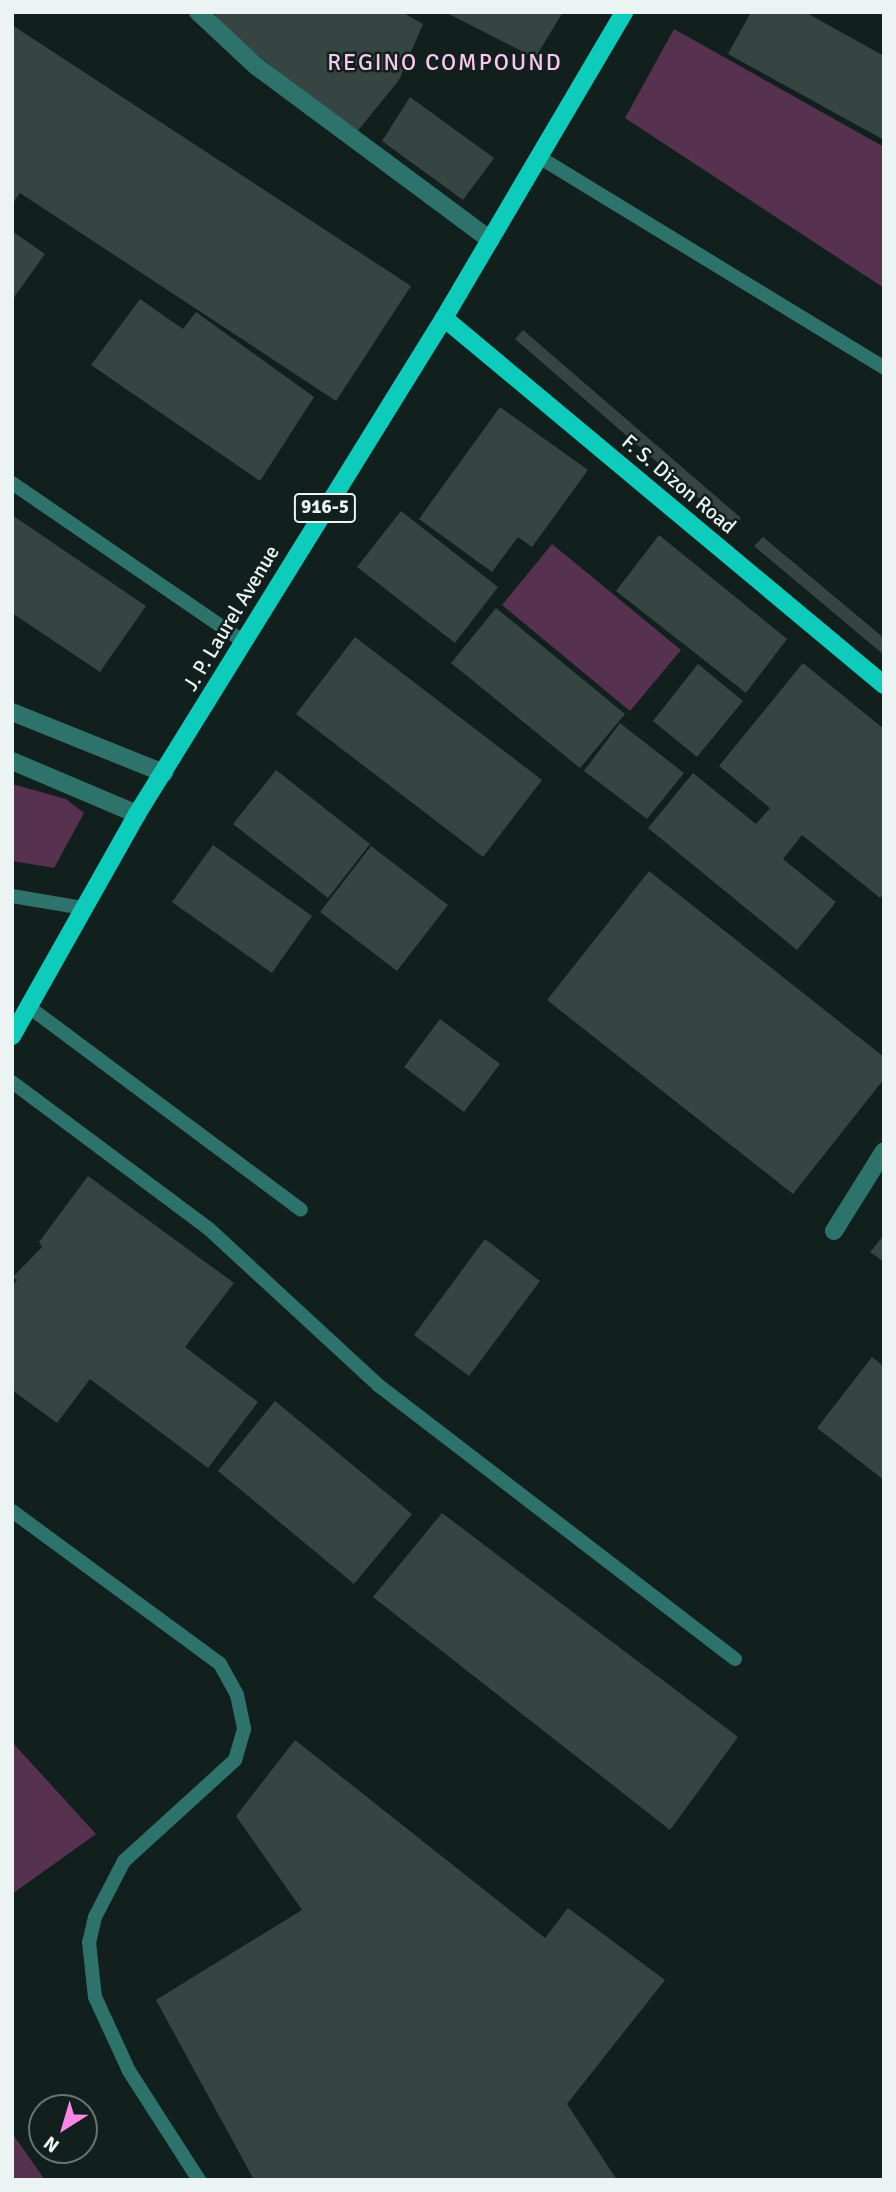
<!DOCTYPE html>
<style>
body{margin:0}
#map{position:relative;width:896px;height:2192px;overflow:hidden;background:#111f1d;font-family:Signika,sans-serif}
div>[style]{position:absolute}
[style*='--x']{left:calc(var(--x)*1px);top:calc(var(--y)*1px);width:calc(var(--w)*1px);rotate:calc(var(--a)*1deg)}
.green>*{inset:0;background:#573250}
.building>*{inset:0;background:#364542}
.service>*{height:14px;margin:-7px;padding:0 7px;transform-origin:7px;border-radius:7px;background:#2e736b}
.minor>*{height:18px;margin:-9px;padding:0 9px;transform-origin:9px;border-radius:9px;background:#2e736b}
.primary>*{height:18px;margin:-9px;padding:0 9px;transform-origin:9px;border-radius:9px;background:#0dccbc}
span{translate:-50% -50%;white-space:nowrap;text-align:center;line-height:1.15;-webkit-text-stroke:5px #111f1d;paint-order:stroke}
.shield-label span{padding:2px 5px;background:#111f1d;border:2px solid;border-radius:5px;-webkit-text-stroke-width:0}
.shield-label{font-size:19px;color:#ebf4f2;font-weight:700}
.street-label{font-size:21px;color:#ebf4f2}
.neighbourhood-label{font-size:23px;color:#fbc6f0;letter-spacing:2px}
.frame{position:absolute;inset:0;border:14px solid #ebf4f2;pointer-events:none}
.north{position:absolute;left:28px;top:2094px;width:70px;height:70px;box-sizing:border-box;background:#111f1d;border:2px solid #687472;border-radius:50%;rotate:217deg;font-size:19px;font-weight:700;line-height:28px;text-align:center;color:#ebf4f2}
.north::after{content:'';display:block;margin:auto;width:24px;height:32px;background:#fa87e7;clip-path:polygon(50% 0,100% 100%,50% 72%,0 100%)}
</style>
<div id="map">
<div class="green">
<div style="clip-path:polygon(674px 29px,884px 147px,884px 288px,625px 118px)"></div>
<div style="clip-path:polygon(552px 544px,681px 650px,630px 711px,502px 605px)"></div>
<div style="clip-path:polygon(12px 784px,66px 799px,84px 813px,54px 868px,12px 861px)"></div>
<div style="clip-path:polygon(12px 1742px,96px 1834px,12px 1894px)"></div>
<div style="clip-path:polygon(12px 2133px,45px 2180px,12px 2180px)"></div>
</div>
<div class="building">
<div style="clip-path:polygon(217px 12px,402px 12px,423px 24px,399px 80px,356px 133px,212px 19px)"></div>
<div style="clip-path:polygon(445px 12px,563px 12px,535px 58px)"></div>
<div style="clip-path:polygon(751px 12px,805px 12px,884px 56px,884px 140px,728px 54px)"></div>
<div style="clip-path:polygon(12px 25px,411px 286px,336px 401px,20px 193px,12px 204px)"></div>
<div style="clip-path:polygon(410px 97px,494px 158px,463px 200px,382px 141px)"></div>
<div style="clip-path:polygon(12px 231px,45px 254px,12px 300px)"></div>
<div style="clip-path:polygon(140px 299px,183px 329px,196px 312px,314px 397px,260px 481px,91px 365px)"></div>
<div style="clip-path:polygon(523px 330px,741px 518px,733px 528px,515px 339px)"></div>
<div style="clip-path:polygon(500px 407px,588px 470px,532px 547px,518px 537px,492px 572px,419px 519px)"></div>
<div style="clip-path:polygon(401px 511px,498px 587px,455px 643px,357px 567px)"></div>
<div style="clip-path:polygon(12px 515px,146px 606px,100px 672px,12px 613px)"></div>
<div style="clip-path:polygon(659px 535px,787px 639px,746px 693px,616px 591px)"></div>
<div style="clip-path:polygon(763px 537px,884px 638px,884px 655px,754px 546px)"></div>
<div style="clip-path:polygon(496px 608px,625px 714px,580px 768px,451px 663px)"></div>
<div style="clip-path:polygon(355px 637px,542px 780px,483px 857px,296px 714px)"></div>
<div style="clip-path:polygon(803px 663px,884px 729px,884px 894px,880px 898px,802px 835px,783px 859px,836px 902px,797px 950px,648px 828px,693px 773px,756px 824px,770px 808px,719px 766px)"></div>
<div style="clip-path:polygon(698px 664px,743px 701px,697px 757px,653px 721px)"></div>
<div style="clip-path:polygon(620px 723px,684px 773px,647px 819px,584px 771px)"></div>
<div style="clip-path:polygon(276px 770px,370px 844px,328px 898px,233px 824px)"></div>
<div style="clip-path:polygon(213px 845px,312px 916px,272px 973px,172px 902px)"></div>
<div style="clip-path:polygon(371px 846px,448px 905px,397px 971px,320px 912px)"></div>
<div style="clip-path:polygon(649px 871px,884px 1057px,884px 1079px,793px 1194px,547px 1000px)"></div>
<div style="clip-path:polygon(440px 1019px,500px 1064px,464px 1112px,404px 1067px)"></div>
<div style="clip-path:polygon(88px 1176px,234px 1283px,185px 1347px,258px 1402px,208px 1468px,90px 1379px,57px 1423px,12px 1390px,12px 1287px,17px 1280px,13px 1277px,42px 1247px,39px 1242px)"></div>
<div style="clip-path:polygon(884px 1235px,884px 1262px,870px 1252px)"></div>
<div style="clip-path:polygon(485px 1239px,540px 1281px,469px 1376px,414px 1335px)"></div>
<div style="clip-path:polygon(872px 1357px,884px 1367px,884px 1480px,817px 1428px)"></div>
<div style="clip-path:polygon(275px 1401px,412px 1514px,354px 1584px,218px 1471px)"></div>
<div style="clip-path:polygon(442px 1513px,738px 1737px,670px 1830px,373px 1597px)"></div>
<div style="clip-path:polygon(295px 1740px,545px 1938px,568px 1908px,665px 1980px,567px 2104px,617px 2180px,254px 2180px,156px 2000px,302px 1910px,236px 1816px)"></div>
</div>
<div class="service">
<div style="--x:539;--y:157;--w:404;--a:31.4"></div>
<div style="--x:12;--y:483;--w:280;--a:34.4"></div>
<div style="--x:12;--y:896;--w:73;--a:9.5"></div>
<div style="--x:29;--y:1007;--w:339;--a:36.7"></div>
<div style="--x:12;--y:1082;--w:246;--a:36.7"></div>
<div style="--x:209;--y:1229;--w:230;--a:42.7"></div>
<div style="--x:378;--y:1385;--w:450;--a:37.5"></div>
<div style="--x:12;--y:1511;--w:258;--a:36.3"></div>
<div style="--x:220;--y:1664;--w:35;--a:61"></div>
<div style="--x:237;--y:1695;--w:35;--a:78"></div>
<div style="--x:244;--y:1729;--w:32;--a:106"></div>
<div style="--x:235;--y:1760;--w:150;--a:137.7"></div>
<div style="--x:124;--y:1861;--w:63;--a:117.4"></div>
<div style="--x:95;--y:1917;--w:26;--a:103"></div>
<div style="--x:89;--y:1942;--w:55;--a:83.8"></div>
<div style="--x:95;--y:1997;--w:81;--a:65.3"></div>
<div style="--x:129;--y:2071;--w:130;--a:57.3"></div>
</div>
<div class="minor">
<div style="--x:198;--y:12;--w:79;--a:43"></div>
<div style="--x:256;--y:66;--w:292;--a:36.6"></div>
<div style="--x:12;--y:712;--w:164;--a:21.9"></div>
<div style="--x:12;--y:761;--w:136;--a:23"></div>
<div style="--x:834;--y:1231;--w:94;--a:-58"></div>
</div>
<div class="primary">
<div style="--x:444;--y:318;--w:573;--a:39.83"></div>
<div style="--x:12;--y:1036;--w:255;--a:-60.6"></div>
<div style="--x:137;--y:814;--w:583;--a:-58.24"></div>
<div style="--x:444;--y:318;--w:355;--a:-59.5"></div>
</div>
<div class="shield-label">
<span style="left:325px;top:508px">916-5</span>
</div>
<div class="street-label">
<span style="left:679px;top:484px;rotate:40deg">F. S. Dizon Road</span>
<span style="left:231px;top:618px;rotate:-59deg">J. P. Laurel Avenue</span>
</div>
<div class="neighbourhood-label">
<span style="left:445px;top:63px">REGINO COMPOUND</span>
</div>
<div class="frame"></div>
<div class="north">N</div>
</div>
